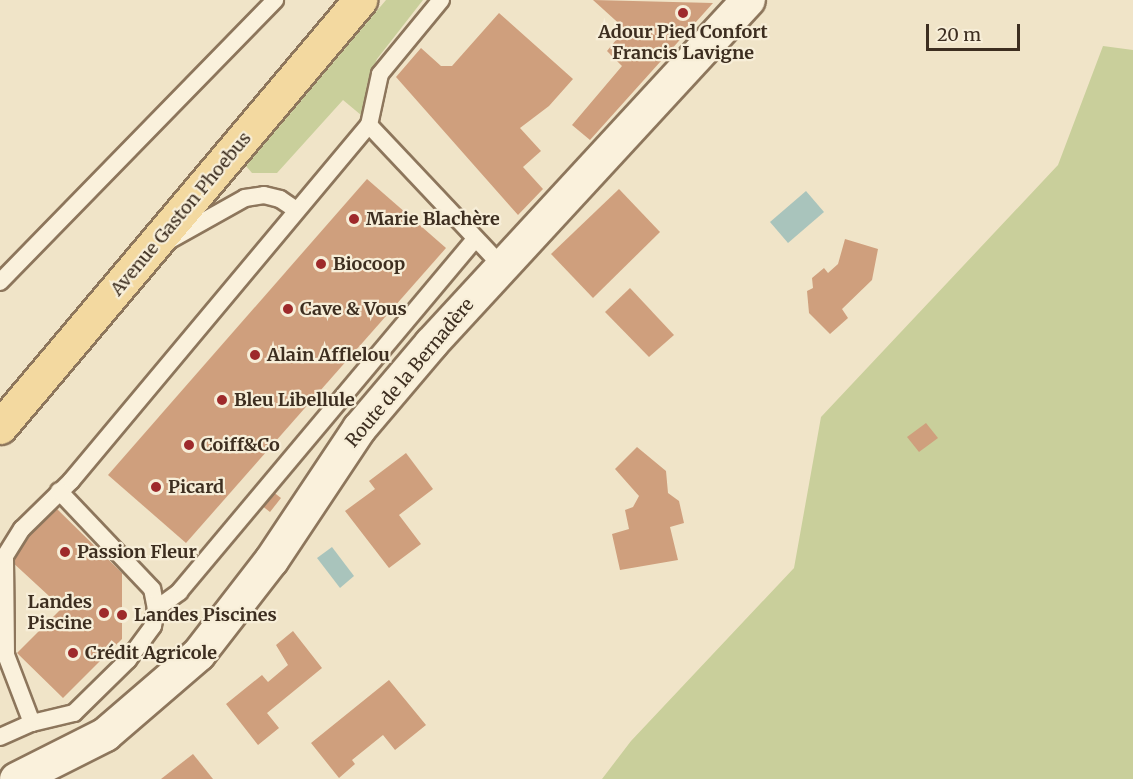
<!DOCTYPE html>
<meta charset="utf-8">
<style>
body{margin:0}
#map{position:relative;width:1133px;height:779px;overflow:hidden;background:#f0e4c8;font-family:Merriweather,serif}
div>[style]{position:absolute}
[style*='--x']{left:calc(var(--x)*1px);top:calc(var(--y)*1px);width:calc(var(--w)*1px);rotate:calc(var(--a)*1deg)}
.green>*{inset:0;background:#c9cf9b}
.water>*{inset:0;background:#a9c4bc}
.building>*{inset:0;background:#cf9f7d}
.roads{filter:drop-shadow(2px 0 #8d765c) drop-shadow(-2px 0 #8d765c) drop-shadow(0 2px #8d765c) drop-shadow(0 -2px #8d765c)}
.lane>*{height:16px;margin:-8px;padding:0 8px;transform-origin:8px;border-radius:8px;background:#faf1dc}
.street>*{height:33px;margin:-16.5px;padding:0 16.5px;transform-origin:16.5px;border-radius:16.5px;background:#faf1dc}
.primary>*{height:33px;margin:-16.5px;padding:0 16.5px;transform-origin:16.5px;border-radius:16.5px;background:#f3d9a0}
.dots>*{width:16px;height:16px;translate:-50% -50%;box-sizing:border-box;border:3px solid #f7eed8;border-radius:50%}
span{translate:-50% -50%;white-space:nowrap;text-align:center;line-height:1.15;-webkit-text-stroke:4.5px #f7eed8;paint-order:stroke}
.poi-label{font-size:18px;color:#3d2e20;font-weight:700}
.left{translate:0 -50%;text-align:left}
.right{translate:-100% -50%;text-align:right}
.street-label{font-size:18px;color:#3d2e20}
.scale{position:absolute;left:926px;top:24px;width:94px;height:27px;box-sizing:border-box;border:3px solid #3d2e20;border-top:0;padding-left:8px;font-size:18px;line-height:21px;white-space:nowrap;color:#3d2e20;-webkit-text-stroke:4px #f7eed8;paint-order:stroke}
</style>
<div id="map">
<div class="green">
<div style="clip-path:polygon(386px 0,423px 0,377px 59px,367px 84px,365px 110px,361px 115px,343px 100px,277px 173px,252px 173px,246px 166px)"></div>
<div style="clip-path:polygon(1103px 46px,1133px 50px,1133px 779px,602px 779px,631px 741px,794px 568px,821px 417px,1058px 165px)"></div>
</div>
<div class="water">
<div style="clip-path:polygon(806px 191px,824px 212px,788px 243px,770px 222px)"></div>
<div style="clip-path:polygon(332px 547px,354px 576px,340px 588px,317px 558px)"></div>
</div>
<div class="building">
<div style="clip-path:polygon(593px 0,713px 3px,590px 140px,572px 125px,622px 66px,607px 51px,625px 29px)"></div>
<div style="clip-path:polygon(499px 13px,573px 79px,549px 106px,520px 128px,541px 151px,523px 167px,543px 189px,518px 215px,396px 77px,421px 48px,441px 66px,452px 66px)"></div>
<div style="clip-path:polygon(367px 179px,446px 248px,186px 543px,108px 475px)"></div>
<div style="clip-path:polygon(619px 189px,660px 232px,593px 298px,551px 254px)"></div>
<div style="clip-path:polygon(845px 239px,878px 249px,872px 280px,842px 309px,848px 318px,830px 334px,809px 313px,807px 291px,813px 288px,812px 278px,824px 268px,828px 273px,838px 264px)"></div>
<div style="clip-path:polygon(630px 288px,674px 335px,649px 357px,605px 312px)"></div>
<div style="clip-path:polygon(926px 423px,938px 438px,919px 452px,907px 437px)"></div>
<div style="clip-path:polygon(637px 447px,666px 471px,668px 493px,679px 501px,684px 523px,670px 527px,678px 560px,620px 570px,612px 534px,629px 529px,625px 510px,633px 507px,639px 496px,615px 469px)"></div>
<div style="clip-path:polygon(406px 453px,433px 489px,399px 515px,421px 544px,389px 568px,345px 511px,375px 489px,369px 481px)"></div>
<div style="clip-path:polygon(272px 491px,281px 498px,270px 512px,261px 505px)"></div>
<div style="clip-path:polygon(54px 506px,122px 573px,122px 639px,63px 698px,17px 653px,62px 608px,10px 560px)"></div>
<div style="clip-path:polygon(293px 631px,322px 668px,267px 713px,279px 728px,258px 745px,226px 704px,262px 675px,268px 682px,288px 665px,276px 645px)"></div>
<div style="clip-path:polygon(389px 680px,426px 725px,395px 750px,383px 735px,352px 760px,355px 764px,339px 778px,311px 743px)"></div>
<div style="clip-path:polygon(193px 754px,213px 779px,161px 779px)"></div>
</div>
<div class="roads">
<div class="lane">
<div style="--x:369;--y:125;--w:194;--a:46.7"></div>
<div style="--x:170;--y:240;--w:86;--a:-29.2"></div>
<div style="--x:245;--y:198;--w:19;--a:-9"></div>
<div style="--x:264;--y:195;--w:16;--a:14"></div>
<div style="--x:280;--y:199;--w:18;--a:34"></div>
<div style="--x:0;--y:282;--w:394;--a:-45.7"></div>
<div style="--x:156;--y:609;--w:29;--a:-36"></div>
<div style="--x:179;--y:592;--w:461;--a:-50"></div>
<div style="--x:32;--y:723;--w:73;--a:-110.9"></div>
<div style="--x:6;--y:655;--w:99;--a:-90.6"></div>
<div style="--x:5;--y:556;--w:32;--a:-58"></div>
<div style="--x:22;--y:529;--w:69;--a:-44.4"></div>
<div style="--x:71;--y:481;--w:464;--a:-50.1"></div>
<div style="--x:369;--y:125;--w:52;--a:-77.8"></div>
<div style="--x:380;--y:74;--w:96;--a:-50.5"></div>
<div style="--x:0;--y:737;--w:35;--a:-24"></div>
<div style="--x:32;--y:723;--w:43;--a:-13.4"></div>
<div style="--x:74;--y:713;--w:76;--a:-44.5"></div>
<div style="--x:128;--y:660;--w:42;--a:-53.7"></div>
<div style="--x:153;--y:626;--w:17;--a:-80"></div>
<div style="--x:156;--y:609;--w:20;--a:-101"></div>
<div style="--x:152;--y:589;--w:135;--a:-133.5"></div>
</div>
<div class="street">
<div style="--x:16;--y:779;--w:100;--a:-26.8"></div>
<div style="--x:105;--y:734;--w:123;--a:-40.7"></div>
<div style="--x:198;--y:654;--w:119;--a:-52.2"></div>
<div style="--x:271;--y:560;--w:159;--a:-56.3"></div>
<div style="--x:359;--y:428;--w:111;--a:-49.7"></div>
<div style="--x:431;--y:343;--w:467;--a:-47.3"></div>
</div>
<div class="primary">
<div style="--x:0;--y:427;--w:559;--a:-49.87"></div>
</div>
</div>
<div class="dots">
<div style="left:683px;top:13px;background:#9e2a2b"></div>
<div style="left:354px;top:219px;background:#9e2a2b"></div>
<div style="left:321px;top:264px;background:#9e2a2b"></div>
<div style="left:288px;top:309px;background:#9e2a2b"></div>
<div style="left:255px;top:355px;background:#9e2a2b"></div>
<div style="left:222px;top:400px;background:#9e2a2b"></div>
<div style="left:189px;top:445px;background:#9e2a2b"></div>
<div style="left:156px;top:487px;background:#9e2a2b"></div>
<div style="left:65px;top:552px;background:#9e2a2b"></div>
<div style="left:104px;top:613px;background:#9e2a2b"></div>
<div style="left:122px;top:615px;background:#9e2a2b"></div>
<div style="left:73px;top:653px;background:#9e2a2b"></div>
</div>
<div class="poi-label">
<span style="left:683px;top:43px">Adour Pied Confort<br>Francis Lavigne</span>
<span class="left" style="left:366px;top:219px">Marie Blachère</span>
<span class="left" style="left:333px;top:264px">Biocoop</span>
<span class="left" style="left:300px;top:309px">Cave &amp; Vous</span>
<span class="left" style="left:267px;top:355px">Alain Afflelou</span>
<span class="left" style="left:234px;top:400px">Bleu Libellule</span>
<span class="left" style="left:201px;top:445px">Coiff&amp;Co</span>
<span class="left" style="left:168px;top:487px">Picard</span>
<span class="left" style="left:77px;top:552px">Passion Fleur</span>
<span class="right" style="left:92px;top:613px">Landes<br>Piscine</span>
<span class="left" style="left:134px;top:615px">Landes Piscines</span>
<span class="left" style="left:85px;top:653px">Crédit Agricole</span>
</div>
<div class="street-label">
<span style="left:181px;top:214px;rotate:-50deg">Avenue Gaston Phoebus</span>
<span style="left:410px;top:373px;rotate:-50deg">Route de la Bernadère</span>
</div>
<div class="scale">20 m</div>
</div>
